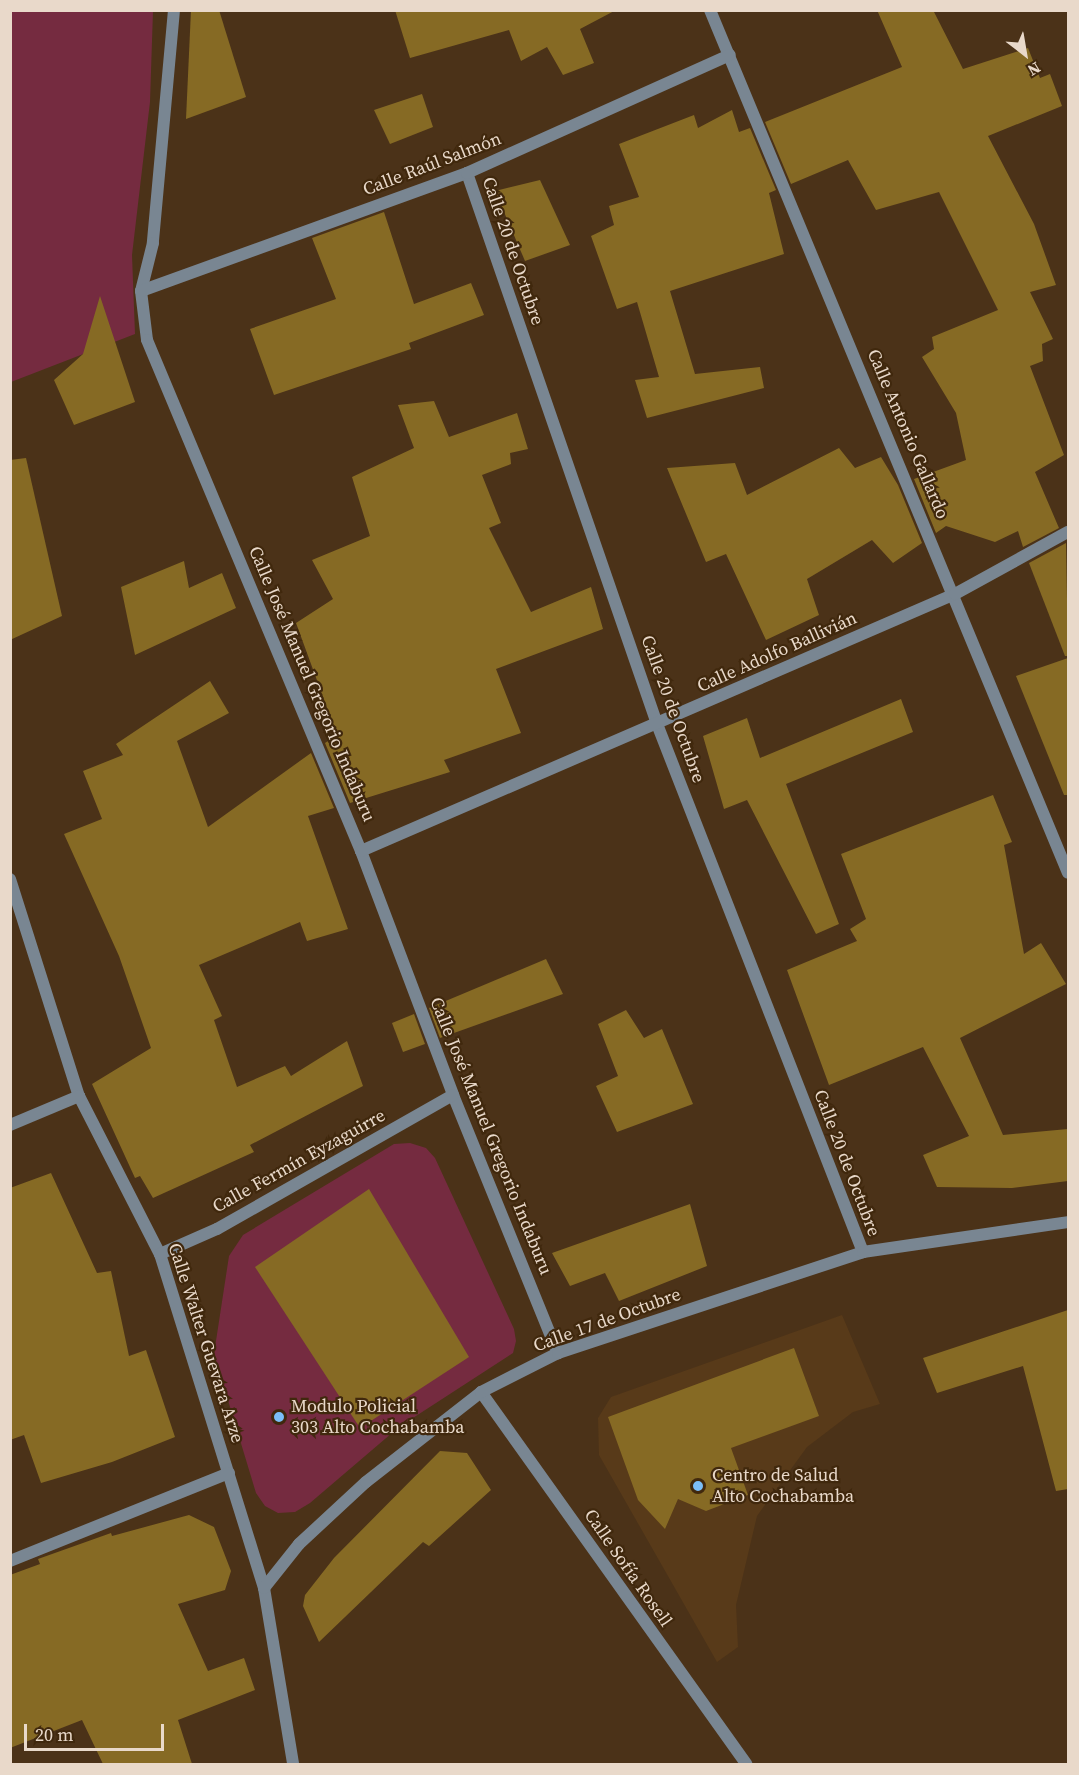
<!DOCTYPE html>
<meta charset="utf-8">
<style>
body{margin:0}
#map{position:relative;width:1079px;height:1775px;overflow:hidden;background:#4b3218;font-family:"Source Serif 4",serif}
div>[style]{position:absolute}
[style*='--x']{left:calc(var(--x)*1px);top:calc(var(--y)*1px);width:calc(var(--w)*1px);rotate:calc(var(--a)*1deg)}
.built>*{inset:0;background:#583a19}
.green>*{inset:0;background:#752b40}
.building>*{inset:0;background:#866a24}
.minor>*{height:12px;margin:-6px;padding:0 6px;transform-origin:6px;border-radius:6px;background:#798692}
.dots>*{width:16px;height:16px;translate:-50% -50%;box-sizing:border-box;border:3px solid #40280d;border-radius:50%}
span{translate:-50% -50%;white-space:nowrap;text-align:center;line-height:1.15;-webkit-text-stroke:4.5px #40280d;paint-order:stroke}
.street-label{font-size:18px;color:#e9d9ca}
.poi-label{font-size:18px;color:#e9d9ca}
.left{translate:0 -50%;text-align:left}
.frame{position:absolute;inset:0;border:12px solid #e9d9ca;pointer-events:none}
.north{position:absolute;left:995px;top:24px;width:60px;height:60px;-webkit-text-stroke:4px #40280d;paint-order:stroke;rotate:149deg;font-size:16px;font-weight:700;line-height:24px;text-align:center;color:#e9d9ca}
.north::after{content:'';display:block;margin:auto;width:21px;height:27px;background:#e9d9ca;clip-path:polygon(50% 0,100% 100%,50% 72%,0 100%)}
.scale{position:absolute;left:24px;top:1724px;width:140px;height:27px;box-sizing:border-box;border:3px solid #e9d9ca;border-top:0;padding-left:8px;font-size:18px;line-height:21px;white-space:nowrap;color:#e9d9ca;-webkit-text-stroke:4px #40280d;paint-order:stroke}
</style>
<div id="map">
<div class="built">
<div style="clip-path:polygon(842px 1315px,880px 1404px,853px 1412px,807px 1447px,757px 1516px,736px 1605px,738px 1647px,717px 1662px,599px 1455px,598px 1418px,611px 1397px)"></div>
</div>
<div class="green">
<div style="clip-path:polygon(11px 11px,153px 11px,150px 102px,132px 255px,135px 334px,11px 382px)"></div>
<div style="clip-path:polygon(410px 1143px,426px 1148px,435px 1158px,514px 1329px,516px 1341px,513px 1353px,399px 1427px,310px 1503px,295px 1512px,278px 1513px,265px 1506px,256px 1493px,214px 1354px,229px 1256px,243px 1235px,394px 1144px)"></div>
</div>
<div class="building">
<div style="clip-path:polygon(191px 10px,219px 10px,246px 97px,186px 119px)"></div>
<div style="clip-path:polygon(395px 10px,616px 10px,580px 29px,594px 63px,563px 75px,547px 47px,521px 61px,509px 30px,410px 58px)"></div>
<div style="clip-path:polygon(877px 10px,933px 10px,963px 69px,1028px 48px,1040px 78px,1050px 74px,1062px 106px,988px 136px,1034px 224px,1056px 285px,1030px 292px,1053px 339px,1042px 344px,1043px 361px,1030px 366px,1064px 455px,1035px 472px,1059px 528px,1023px 547px,1018px 531px,995px 542px,946px 526px,936px 533px,914px 479px,966px 460px,956px 413px,922px 357px,934px 349px,932px 337px,998px 310px,939px 192px,876px 210px,848px 160px,791px 184px,765px 122px,902px 67px)"></div>
<div style="clip-path:polygon(422px 94px,433px 127px,390px 144px,374px 110px)"></div>
<div style="clip-path:polygon(732px 110px,739px 132px,750px 128px,776px 190px,769px 193px,784px 254px,670px 291px,695px 374px,760px 367px,764px 388px,647px 418px,635px 380px,659px 377px,637px 302px,617px 309px,591px 236px,614px 225px,609px 206px,639px 197px,619px 144px,694px 115px,698px 128px)"></div>
<div style="clip-path:polygon(540px 180px,570px 245px,525px 261px,495px 191px)"></div>
<div style="clip-path:polygon(384px 212px,414px 304px,471px 283px,484px 315px,409px 343px,411px 349px,274px 395px,250px 329px,336px 299px,312px 238px)"></div>
<div style="clip-path:polygon(100px 296px,135px 402px,74px 425px,54px 380px,83px 354px)"></div>
<div style="clip-path:polygon(434px 401px,449px 437px,517px 413px,528px 449px,510px 453px,511px 464px,482px 475px,501px 523px,489px 528px,531px 612px,591px 587px,603px 629px,496px 669px,521px 733px,444px 760px,450px 772px,350px 803px,325px 743px,337px 735px,296px 623px,333px 599px,312px 560px,370px 536px,352px 477px,414px 448px,398px 405px)"></div>
<div style="clip-path:polygon(839px 448px,855px 468px,881px 457px,898px 485px,922px 543px,893px 563px,872px 540px,807px 579px,819px 615px,766px 640px,726px 554px,706px 562px,667px 468px,735px 463px,747px 495px)"></div>
<div style="clip-path:polygon(26px 458px,62px 616px,10px 640px,10px 460px)"></div>
<div style="clip-path:polygon(1066px 543px,1068px 656px,1065px 656px,1029px 563px)"></div>
<div style="clip-path:polygon(184px 561px,189px 588px,222px 573px,236px 608px,135px 655px,121px 587px)"></div>
<div style="clip-path:polygon(1068px 658px,1068px 795px,1064px 795px,1016px 676px)"></div>
<div style="clip-path:polygon(210px 681px,229px 713px,177px 741px,208px 827px,311px 753px,334px 808px,308px 816px,348px 929px,307px 941px,300px 922px,199px 965px,222px 1016px,214px 1020px,237px 1087px,285px 1066px,291px 1076px,347px 1041px,363px 1086px,250px 1145px,254px 1152px,153px 1198px,140px 1176px,135px 1178px,92px 1084px,151px 1048px,119px 956px,64px 834px,102px 819px,83px 771px,123px 755px,116px 744px)"></div>
<div style="clip-path:polygon(901px 699px,913px 732px,786px 784px,839px 924px,816px 934px,747px 800px,724px 809px,703px 736px,747px 718px,760px 758px)"></div>
<div style="clip-path:polygon(993px 795px,1012px 842px,1004px 845px,1024px 954px,1041px 943px,1066px 984px,960px 1038px,1003px 1135px,1068px 1129px,1068px 1181px,1012px 1188px,937px 1187px,923px 1155px,969px 1136px,923px 1047px,829px 1085px,787px 970px,857px 941px,850px 929px,866px 919px,841px 854px)"></div>
<div style="clip-path:polygon(546px 959px,563px 994px,440px 1038px,429px 1008px)"></div>
<div style="clip-path:polygon(626px 1010px,644px 1038px,662px 1029px,693px 1104px,617px 1132px,596px 1086px,618px 1076px,598px 1024px)"></div>
<div style="clip-path:polygon(414px 1014px,425px 1044px,403px 1052px,392px 1023px)"></div>
<div style="clip-path:polygon(51px 1173px,97px 1273px,111px 1271px,129px 1356px,146px 1350px,175px 1437px,112px 1462px,41px 1483px,24px 1435px,10px 1440px,10px 1188px)"></div>
<div style="clip-path:polygon(369px 1189px,469px 1357px,360px 1428px,255px 1267px)"></div>
<div style="clip-path:polygon(690px 1204px,707px 1266px,619px 1301px,605px 1273px,570px 1286px,552px 1253px)"></div>
<div style="clip-path:polygon(1068px 1310px,1068px 1489px,1056px 1491px,1023px 1366px,937px 1393px,923px 1358px)"></div>
<div style="clip-path:polygon(794px 1348px,819px 1416px,731px 1448px,748px 1495px,706px 1511px,678px 1499px,665px 1529px,638px 1500px,608px 1417px)"></div>
<div style="clip-path:polygon(440px 1451px,467px 1453px,491px 1490px,429px 1546px,423px 1542px,319px 1642px,303px 1606px,305px 1595px,334px 1558px)"></div>
<div style="clip-path:polygon(189px 1515px,214px 1527px,231px 1571px,225px 1590px,178px 1604px,208px 1671px,244px 1658px,255px 1690px,178px 1720px,192px 1764px,103px 1764px,82px 1720px,10px 1748px,10px 1575px,40px 1564px,38px 1559px,111px 1533px,112px 1536px)"></div>
</div>
<div class="minor">
<div style="--x:174;--y:10;--w:234;--a:95.2"></div>
<div style="--x:153;--y:243;--w:49;--a:104"></div>
<div style="--x:141;--y:291;--w:49;--a:83"></div>
<div style="--x:147;--y:340;--w:554;--a:67.28"></div>
<div style="--x:361;--y:851;--w:261;--a:69.3"></div>
<div style="--x:453;--y:1095;--w:279;--a:67.9"></div>
<div style="--x:710;--y:10;--w:934;--a:67.47"></div>
<div style="--x:467;--y:173;--w:583;--a:70.97"></div>
<div style="--x:657;--y:724;--w:567;--a:68.69"></div>
<div style="--x:141;--y:291;--w:347;--a:-19.9"></div>
<div style="--x:467;--y:173;--w:288;--a:-24.2"></div>
<div style="--x:361;--y:851;--w:647;--a:-23.4"></div>
<div style="--x:955;--y:594;--w:129;--a:-28.8"></div>
<div style="--x:10;--y:879;--w:228;--a:72.4"></div>
<div style="--x:79;--y:1096;--w:178;--a:62.9"></div>
<div style="--x:160;--y:1254;--w:350;--a:72.7"></div>
<div style="--x:264;--y:1588;--w:178;--a:80.6"></div>
<div style="--x:10;--y:1125;--w:75;--a:-22.8"></div>
<div style="--x:160;--y:1254;--w:62;--a:-23.7"></div>
<div style="--x:217;--y:1229;--w:271;--a:-29.6"></div>
<div style="--x:481;--y:1392;--w:457;--a:54.5"></div>
<div style="--x:10;--y:1561;--w:236;--a:-21.9"></div>
<div style="--x:264;--y:1588;--w:56;--a:-51.5"></div>
<div style="--x:299;--y:1544;--w:91;--a:-42.8"></div>
<div style="--x:366;--y:1482;--w:146;--a:-38"></div>
<div style="--x:481;--y:1392;--w:86;--a:-26.9"></div>
<div style="--x:558;--y:1353;--w:321;--a:-18.3"></div>
<div style="--x:863;--y:1252;--w:207;--a:-8.3"></div>
</div>
<div class="dots">
<div style="left:279px;top:1417px;background:#7bbef8"></div>
<div style="left:698px;top:1486px;background:#7bbef8"></div>
</div>
<div class="street-label">
<span style="left:432px;top:164px;rotate:-21deg">Calle Raúl Salmón</span>
<span style="left:513px;top:251px;rotate:71deg">Calle 20 de Octubre</span>
<span style="left:908px;top:434px;rotate:67deg">Calle Antonio Gallardo</span>
<span style="left:777px;top:652px;rotate:-24deg">Calle Adolfo Ballivián</span>
<span style="left:312px;top:684px;rotate:67deg">Calle José Manuel Gregorio Indaburu</span>
<span style="left:673px;top:709px;rotate:70deg">Calle 20 de Octubre</span>
<span style="left:491px;top:1136px;rotate:68deg">Calle José Manuel Gregorio Indaburu</span>
<span style="left:299px;top:1161px;rotate:-29deg">Calle Fermín Eyzaguirre</span>
<span style="left:847px;top:1163px;rotate:69deg">Calle 20 de Octubre</span>
<span style="left:607px;top:1320px;rotate:-20deg">Calle 17 de Octubre</span>
<span style="left:206px;top:1343px;rotate:72deg">Calle Walter Guevara Arze</span>
<span style="left:628px;top:1568px;rotate:55deg">Calle Sofía Rosell</span>
</div>
<div class="poi-label">
<span class="left" style="left:291px;top:1417px">Modulo Policial<br>303 Alto Cochabamba</span>
<span class="left" style="left:712px;top:1486px">Centro de Salud<br>Alto Cochabamba</span>
</div>
<div class="frame"></div>
<div class="north">N</div>
<div class="scale">20 m</div>
</div>
